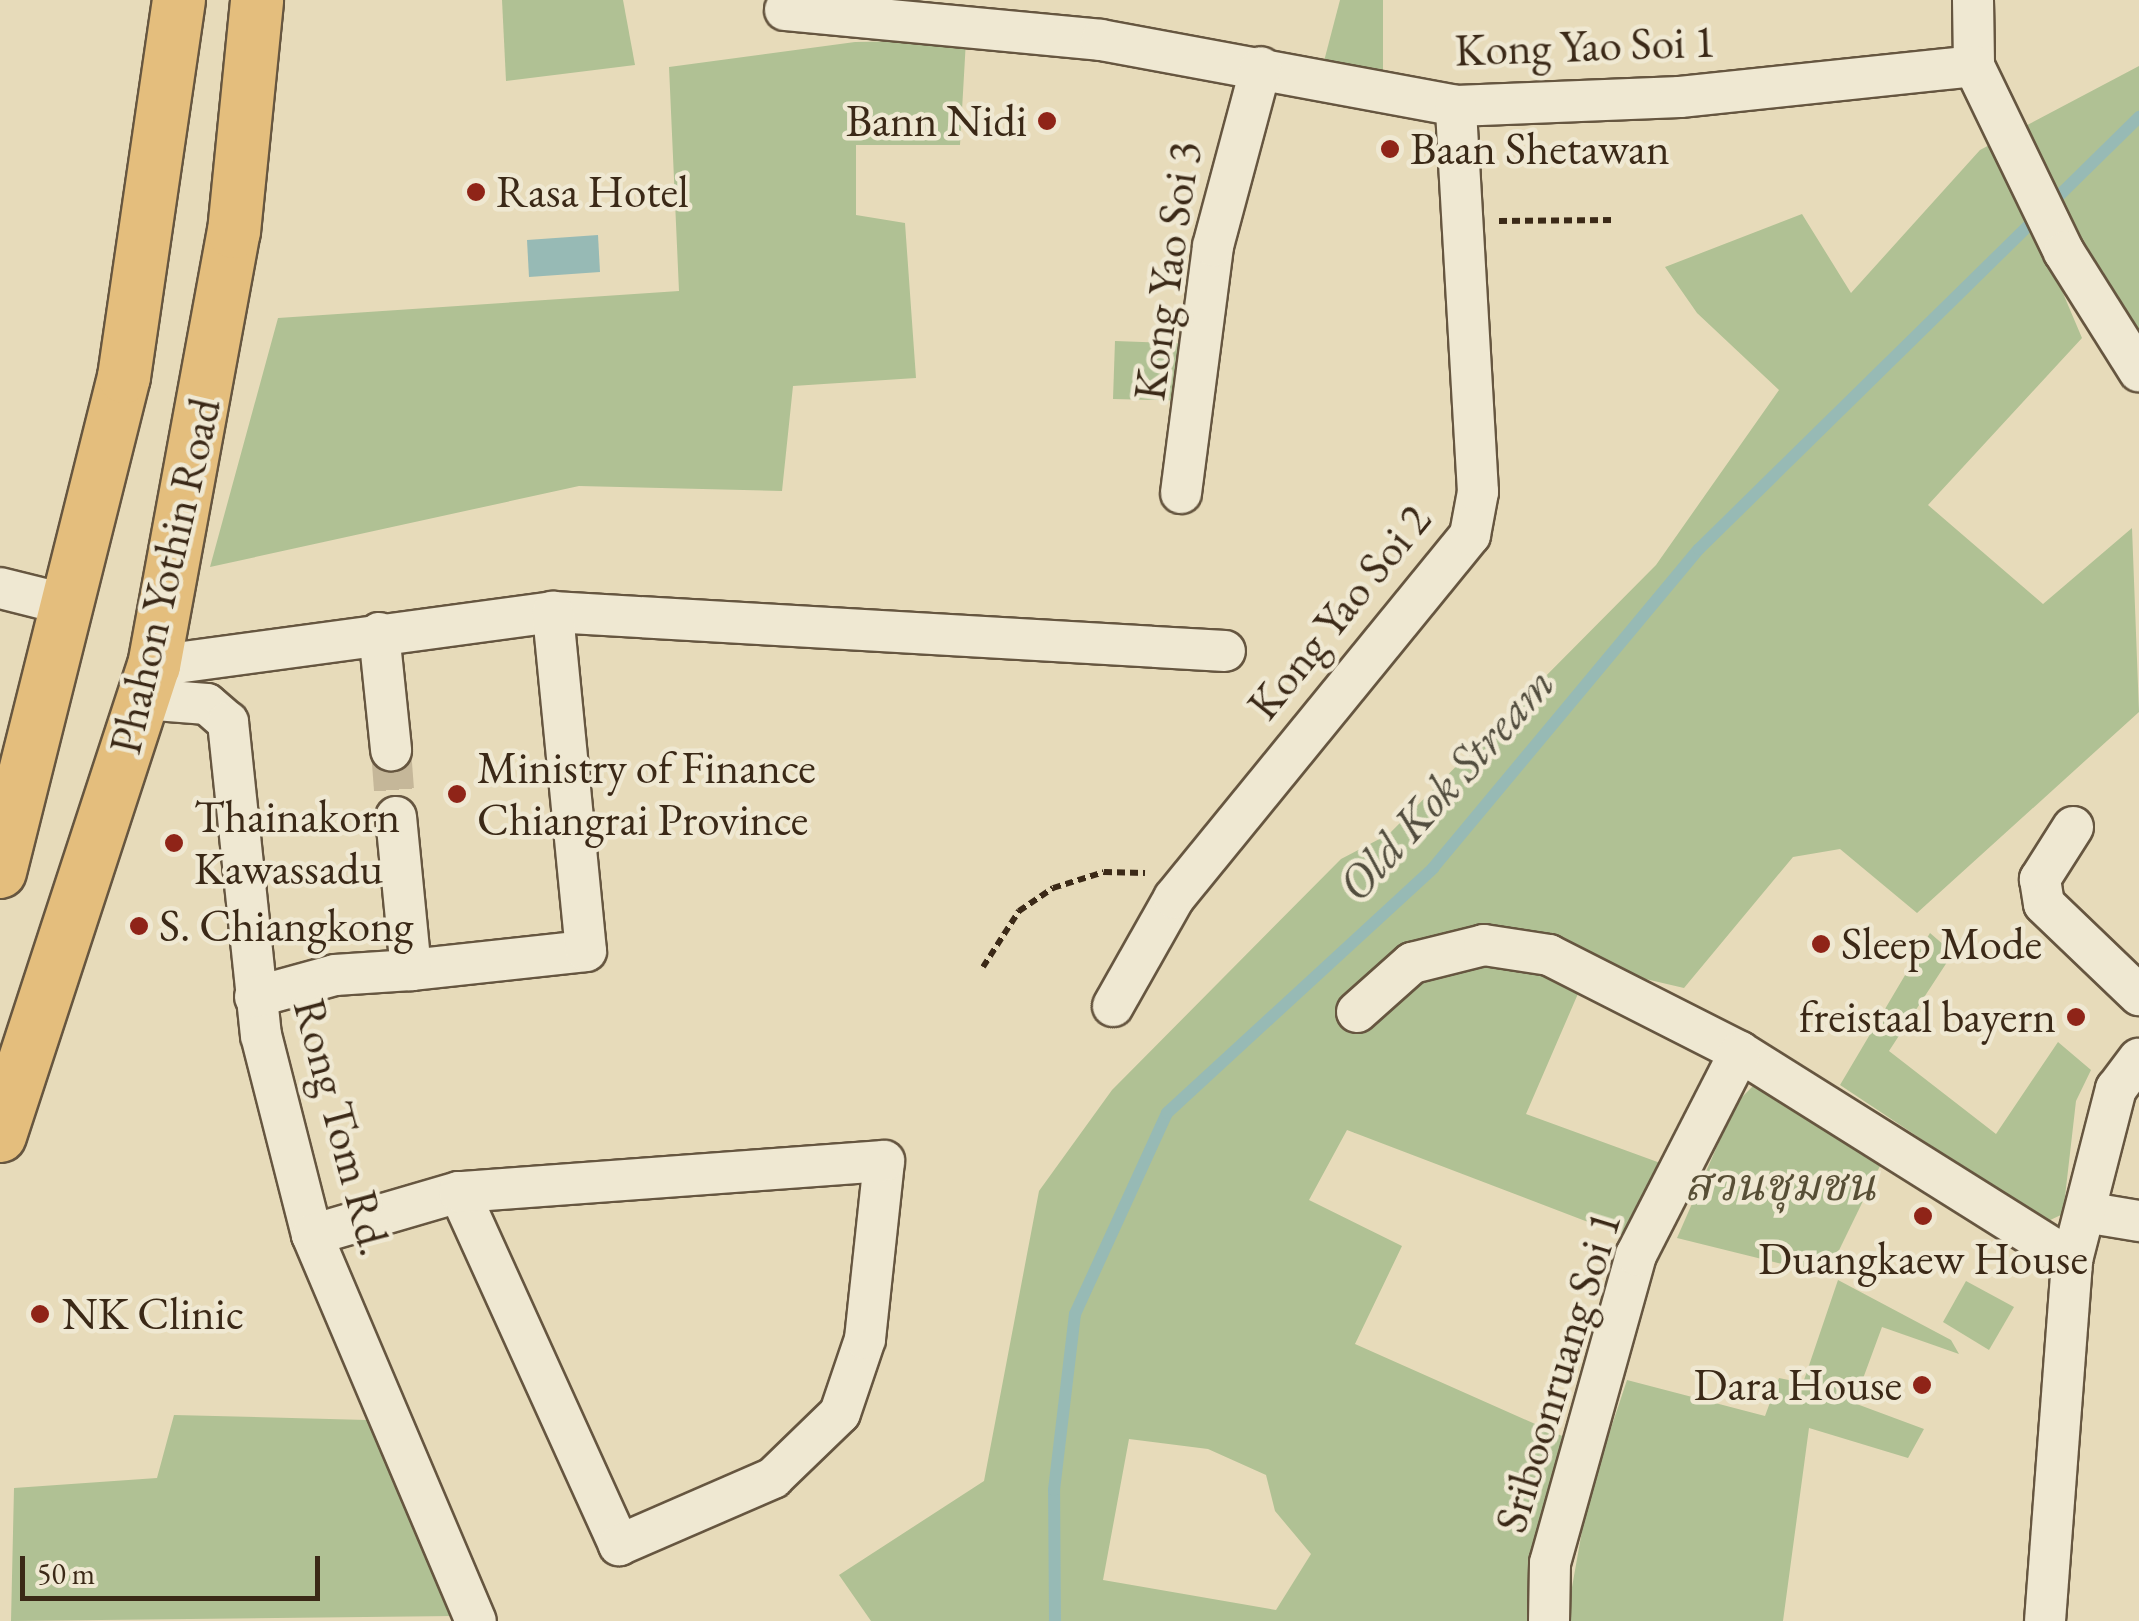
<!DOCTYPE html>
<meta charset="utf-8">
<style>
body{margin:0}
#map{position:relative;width:2139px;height:1621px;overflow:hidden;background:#e7dbba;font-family:"EB Garamond","Noto Serif Thai",serif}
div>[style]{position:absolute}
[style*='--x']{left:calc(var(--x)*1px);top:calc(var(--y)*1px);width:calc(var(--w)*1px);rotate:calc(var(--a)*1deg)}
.green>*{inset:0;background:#b0c194}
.water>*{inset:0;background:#97bab5}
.stream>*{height:12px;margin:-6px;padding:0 6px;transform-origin:6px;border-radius:6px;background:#97bab5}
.minor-tunnel>*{height:40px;margin-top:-20px;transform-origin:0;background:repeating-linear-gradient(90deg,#c5b799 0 40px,transparent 0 60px)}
.path>*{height:6px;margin-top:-3px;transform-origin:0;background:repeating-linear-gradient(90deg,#3b2917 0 8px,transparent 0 13px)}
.roads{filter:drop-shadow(2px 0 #665640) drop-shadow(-2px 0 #665640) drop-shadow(0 2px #665640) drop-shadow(0 -2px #665640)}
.minor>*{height:40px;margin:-20px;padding:0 20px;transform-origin:20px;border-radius:20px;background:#efe8d2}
.major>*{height:52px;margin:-26px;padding:0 26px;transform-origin:26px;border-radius:26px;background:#e4be7d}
.dots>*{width:28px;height:28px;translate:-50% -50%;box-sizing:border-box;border:5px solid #efe8d2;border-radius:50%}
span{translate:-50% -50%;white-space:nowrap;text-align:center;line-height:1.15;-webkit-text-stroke:9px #efe8d2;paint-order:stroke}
.street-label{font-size:45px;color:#3b2917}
.poi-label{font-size:45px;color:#3b2917}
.right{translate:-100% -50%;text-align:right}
.left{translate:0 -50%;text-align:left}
.park-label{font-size:45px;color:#584f36;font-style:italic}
.water-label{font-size:48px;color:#524d3e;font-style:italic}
.scale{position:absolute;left:20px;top:1556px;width:300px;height:45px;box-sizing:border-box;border:5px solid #3b2917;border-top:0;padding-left:12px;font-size:30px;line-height:35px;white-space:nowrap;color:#3b2917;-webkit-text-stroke:8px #efe8d2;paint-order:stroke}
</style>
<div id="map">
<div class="green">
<div style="clip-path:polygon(502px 0,623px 0,635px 65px,506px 81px)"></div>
<div style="clip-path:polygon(1340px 0,1383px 0,1383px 81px,1323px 65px)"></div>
<div style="clip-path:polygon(966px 40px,960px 145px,856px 145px,856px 215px,905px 223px,916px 378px,793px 386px,782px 491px,579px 486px,210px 567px,278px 318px,679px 291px,669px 67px,855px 42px)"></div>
<div style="clip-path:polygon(evenodd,2139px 66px,2139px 331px,2066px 228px,2043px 246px,2082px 338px,1928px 505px,2043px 604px,2132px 528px,2139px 712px,1917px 913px,1840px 849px,1793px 857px,1684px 988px,1590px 966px,1526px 1114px,1663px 1164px,1622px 1235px,1347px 1130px,1309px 1200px,1402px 1246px,1355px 1344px,1562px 1436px,1531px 1621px,871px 1621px,839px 1575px,984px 1481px,1039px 1191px,1112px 1090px,1341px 859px,1389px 834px,1656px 565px,1779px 390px,1697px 313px,1665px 267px,1802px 214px,1851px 293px,1980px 150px,2139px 66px,1129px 1439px,1208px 1449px,1266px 1475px,1275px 1511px,1311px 1554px,1276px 1610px,1103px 1580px,1129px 1439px)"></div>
<div style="clip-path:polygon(1115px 341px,1197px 344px,1195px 401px,1113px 399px)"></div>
<div style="clip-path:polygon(1930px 933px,1953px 953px,1889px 1051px,1996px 1134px,2058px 1042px,2091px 1070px,2076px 1101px,2063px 1214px,2046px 1222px,1840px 1085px)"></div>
<div style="clip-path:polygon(1753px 1086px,1774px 1088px,1880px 1166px,1827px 1275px,1677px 1238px,1736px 1103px)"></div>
<div style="clip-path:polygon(1838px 1280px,1951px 1340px,1959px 1354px,1882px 1327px,1854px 1403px,1924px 1429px,1908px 1458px,1809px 1428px,1783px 1621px,1566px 1621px,1588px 1497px,1627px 1380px,1765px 1416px,1779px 1378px,1803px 1383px)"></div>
<div style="clip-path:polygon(1966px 1281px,2014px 1307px,1989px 1350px,1943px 1322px)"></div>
<div style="clip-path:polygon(174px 1415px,367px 1420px,454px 1616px,11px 1621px,14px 1488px,157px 1478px)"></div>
</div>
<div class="water">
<div style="clip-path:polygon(598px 235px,600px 272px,529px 277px,527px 240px)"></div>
</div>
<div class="stream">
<div style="--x:1055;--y:1621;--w:131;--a:-90.4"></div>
<div style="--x:1054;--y:1490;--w:177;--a:-83.2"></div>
<div style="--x:1075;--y:1314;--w:221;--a:-65.4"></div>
<div style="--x:1167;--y:1113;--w:362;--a:-42.6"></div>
<div style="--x:1433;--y:868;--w:415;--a:-50.2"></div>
<div style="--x:1699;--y:549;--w:617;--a:-44.47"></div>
</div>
<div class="minor-tunnel">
<div style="--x:391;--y:750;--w:67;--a:85.7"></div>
</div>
<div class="path">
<div style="--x:1499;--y:221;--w:116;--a:-0.5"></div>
<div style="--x:983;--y:967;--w:67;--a:-57.3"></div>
<div style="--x:1019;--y:911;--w:41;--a:-34.1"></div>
<div style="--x:1053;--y:888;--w:53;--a:-17.4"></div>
<div style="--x:1104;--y:872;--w:41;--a:1.4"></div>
</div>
<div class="roads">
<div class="minor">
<div style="--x:1973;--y:0;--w:66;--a:89.1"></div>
<div style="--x:1974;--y:66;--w:207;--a:64.2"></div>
<div style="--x:2064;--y:252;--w:141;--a:57.8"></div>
<div style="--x:785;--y:10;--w:317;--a:5.4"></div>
<div style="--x:1101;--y:40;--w:361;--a:10.5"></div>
<div style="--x:1456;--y:106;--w:224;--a:-2.3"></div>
<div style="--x:1680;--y:97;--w:296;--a:-6"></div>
<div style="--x:1181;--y:493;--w:249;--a:-82.6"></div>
<div style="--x:1213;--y:246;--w:185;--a:-75"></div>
<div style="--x:0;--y:588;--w:74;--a:14"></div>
<div style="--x:379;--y:633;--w:118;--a:84.1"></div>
<div style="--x:154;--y:666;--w:403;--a:-7.7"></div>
<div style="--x:553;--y:612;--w:673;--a:3.32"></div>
<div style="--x:143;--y:699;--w:64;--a:4.5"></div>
<div style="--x:207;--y:704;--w:28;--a:41"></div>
<div style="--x:228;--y:722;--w:315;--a:84"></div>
<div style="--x:261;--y:1035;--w:206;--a:75.7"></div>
<div style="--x:312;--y:1235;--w:419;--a:67"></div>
<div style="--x:396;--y:817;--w:154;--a:84.4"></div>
<div style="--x:411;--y:970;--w:176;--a:-6.2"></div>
<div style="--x:586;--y:951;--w:341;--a:-95.6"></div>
<div style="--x:2073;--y:827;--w:62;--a:122.4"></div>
<div style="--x:2040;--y:879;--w:25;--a:81"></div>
<div style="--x:2044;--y:904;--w:132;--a:43.8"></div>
<div style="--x:255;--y:997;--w:83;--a:-15.4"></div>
<div style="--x:335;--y:975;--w:76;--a:-3.8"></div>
<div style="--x:1113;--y:1006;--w:124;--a:-60.5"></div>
<div style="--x:1174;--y:898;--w:468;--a:-50.8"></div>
<div style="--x:1470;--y:535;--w:44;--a:-79.5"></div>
<div style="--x:1478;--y:492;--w:387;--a:-93.3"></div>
<div style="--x:1357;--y:1012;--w:74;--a:-41.7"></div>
<div style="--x:1412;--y:963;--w:74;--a:-14"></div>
<div style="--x:1484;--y:945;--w:66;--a:8.7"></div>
<div style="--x:1549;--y:955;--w:214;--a:26.9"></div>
<div style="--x:1740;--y:1052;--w:392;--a:32.1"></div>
<div style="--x:2091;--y:1213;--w:49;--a:9.5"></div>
<div style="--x:312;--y:1235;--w:153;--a:-16.3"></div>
<div style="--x:459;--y:1192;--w:388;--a:65.6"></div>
<div style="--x:619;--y:1545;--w:168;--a:-23.5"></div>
<div style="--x:773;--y:1478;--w:93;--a:-44.1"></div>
<div style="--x:840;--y:1413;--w:78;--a:-71.3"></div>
<div style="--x:865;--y:1339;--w:179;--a:-83.9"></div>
<div style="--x:884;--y:1161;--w:426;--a:175.8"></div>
<div style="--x:1549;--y:1621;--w:58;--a:-89"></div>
<div style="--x:1550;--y:1563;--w:320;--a:-74.4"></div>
<div style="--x:1636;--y:1255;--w:228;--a:-62.9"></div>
<div style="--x:2045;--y:1621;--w:362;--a:-85.7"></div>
<div style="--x:2072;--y:1260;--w:177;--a:-75.6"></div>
<div style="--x:2116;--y:1089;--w:38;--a:-53"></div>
</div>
<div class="major">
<div style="--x:0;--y:872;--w:510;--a:-75.94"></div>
<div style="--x:124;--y:377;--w:381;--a:-81.7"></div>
<div style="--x:0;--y:1136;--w:495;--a:-71.9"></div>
<div style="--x:154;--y:666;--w:441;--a:-79.6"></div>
<div style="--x:234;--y:232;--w:233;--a:-84.3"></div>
</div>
</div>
<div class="dots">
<div style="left:1047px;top:121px;background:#8f2418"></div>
<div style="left:1390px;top:149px;background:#8f2418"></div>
<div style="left:476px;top:192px;background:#8f2418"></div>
<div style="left:457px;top:794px;background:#8f2418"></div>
<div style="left:174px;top:843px;background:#8f2418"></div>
<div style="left:139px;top:926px;background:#8f2418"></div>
<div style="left:1821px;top:944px;background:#8f2418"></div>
<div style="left:2076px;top:1017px;background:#8f2418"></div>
<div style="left:1923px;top:1216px;background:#8f2418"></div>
<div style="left:40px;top:1314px;background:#8f2418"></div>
<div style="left:1922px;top:1385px;background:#8f2418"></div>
</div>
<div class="street-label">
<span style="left:1585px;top:46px;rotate:-2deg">Kong Yao Soi 1</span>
<span style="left:1167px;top:271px;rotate:-82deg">Kong Yao Soi 3</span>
<span style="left:165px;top:576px;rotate:-77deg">Phahon Yothin Road</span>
<span style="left:1339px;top:612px;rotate:-51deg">Kong Yao Soi 2</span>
<span style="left:342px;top:1127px;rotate:75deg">Rong Tom Rd.</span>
<span style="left:1558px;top:1372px;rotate:-73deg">Sriboonruang Soi 1</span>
</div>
<div class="poi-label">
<span class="right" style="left:1027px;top:121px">Bann Nidi</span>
<span class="left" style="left:1410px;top:149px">Baan Shetawan</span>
<span class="left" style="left:496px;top:192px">Rasa Hotel</span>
<span class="left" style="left:477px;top:794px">Ministry of Finance<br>Chiangrai Province</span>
<span class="left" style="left:194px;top:843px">Thainakorn<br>Kawassadu</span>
<span class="left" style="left:159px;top:926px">S. Chiangkong</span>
<span class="left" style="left:1841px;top:944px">Sleep Mode</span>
<span class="right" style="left:2056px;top:1017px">freistaal bayern</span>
<span style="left:1923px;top:1259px">Duangkaew House</span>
<span class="left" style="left:62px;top:1314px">NK Clinic</span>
<span class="right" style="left:1902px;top:1385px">Dara House</span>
</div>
<div class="park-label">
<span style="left:1780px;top:1185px">สวนชุมชน</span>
</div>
<div class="water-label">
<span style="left:1446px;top:784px;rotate:-48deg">Old Kok Stream</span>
</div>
<div class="scale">50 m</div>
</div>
